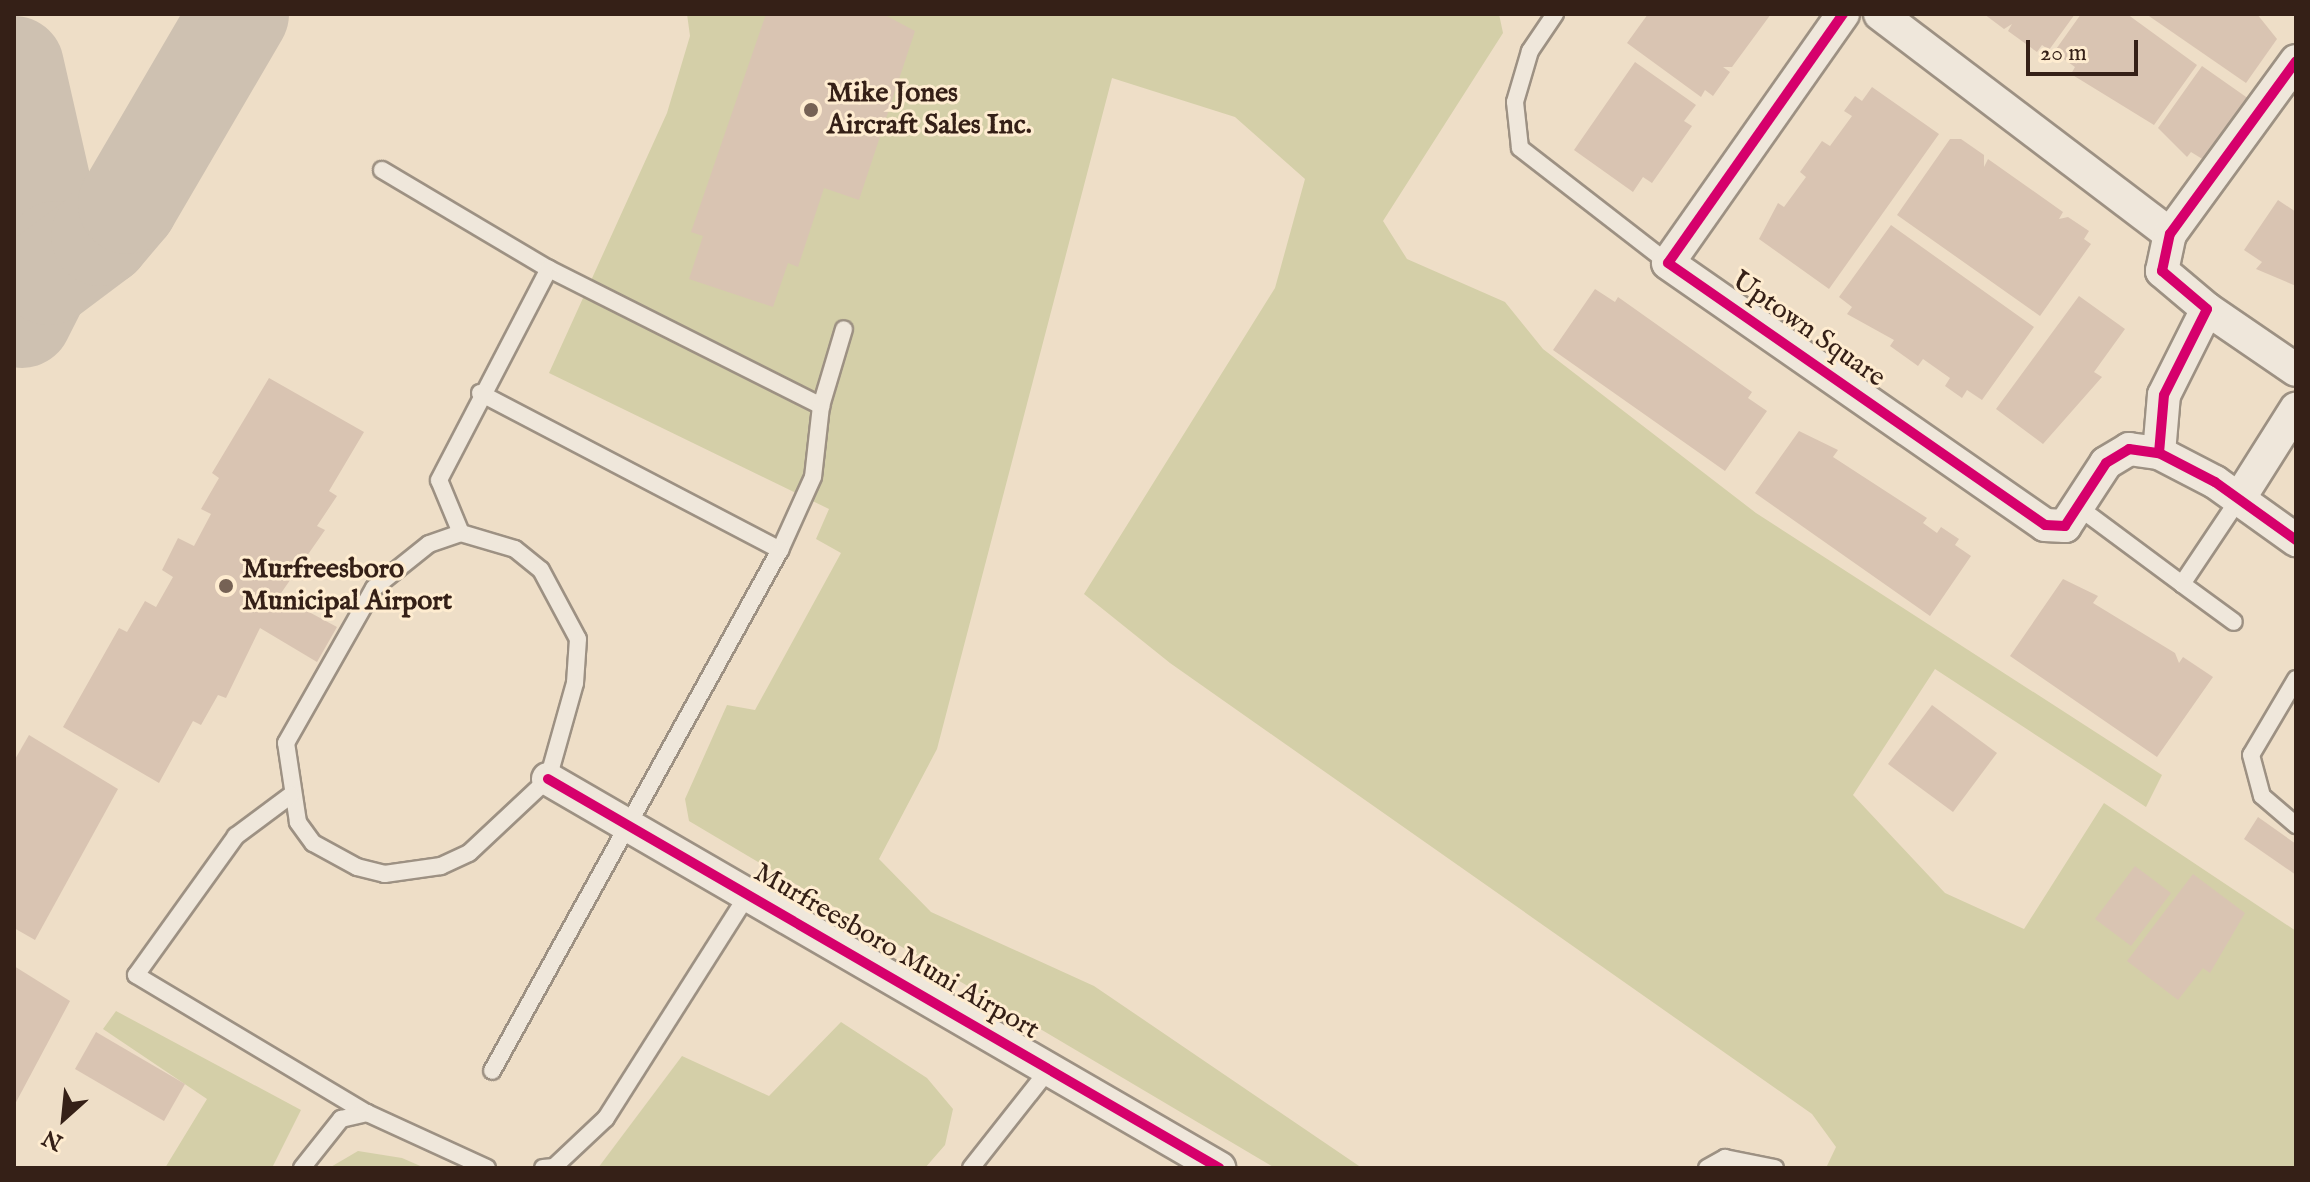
<!DOCTYPE html>
<style>
body{margin:0}
#map{position:relative;width:2310px;height:1182px;overflow:hidden;background:#eedec7;font-family:"IM FELL English",serif}
div>[style]{position:absolute}
[style*='--x']{left:calc(var(--x)*1px);top:calc(var(--y)*1px);width:calc(var(--w)*1px);rotate:calc(var(--a)*1deg)}
.green>*{inset:0;background:#d4cfa8}
.taxiway>*{height:100px;margin:-50px;padding:0 50px;transform-origin:50px;border-radius:50px;background:#cec1b1}
.building>*{inset:0;background:#d9c4b2}
.roads{filter:drop-shadow(2px 0 #9d9183) drop-shadow(-2px 0 #9d9183) drop-shadow(0 2px #9d9183) drop-shadow(0 -2px #9d9183)}
.service>*{height:16px;margin:-8px;padding:0 8px;transform-origin:8px;border-radius:8px;background:#efe7db}
.minor>*{height:32px;margin:-16px;padding:0 16px;transform-origin:16px;border-radius:16px;background:#efe7db}
.cycleway>*{height:10px;margin:-5px;padding:0 5px;transform-origin:5px;border-radius:5px;background:#d6006c}
.dots>*{width:22px;height:22px;translate:-50% -50%;box-sizing:border-box;border:4px solid #feecd0;border-radius:50%}
span{translate:-50% -50%;white-space:nowrap;text-align:center;line-height:1.15;-webkit-text-stroke:6px #feecd0;paint-order:stroke}
.poi-label{font-size:28px;color:#352017;font-weight:700}
.left{translate:0 -50%;text-align:left}
.street-label{font-size:28px;color:#352017}
.frame{position:absolute;inset:0;border:16px solid #352017;pointer-events:none}
.north{position:absolute;left:24px;top:1078px;width:80px;height:80px;-webkit-text-stroke:6px #feecd0;paint-order:stroke;rotate:207deg;font-size:22px;font-weight:700;line-height:32px;text-align:center;color:#352017}
.north::after{content:'';display:block;margin:auto;width:28px;height:36px;background:#352017;clip-path:polygon(50% 0,100% 100%,50% 72%,0 100%)}
.scale{position:absolute;left:2026px;top:40px;width:112px;height:36px;box-sizing:border-box;border:4px solid #352017;border-top:0;padding-left:10px;font-size:24px;line-height:28px;white-space:nowrap;color:#352017;-webkit-text-stroke:6px #feecd0;paint-order:stroke}
</style>
<div id="map">
<div class="green">
<div style="clip-path:polygon(687px 14px,1499px 14px,1503px 33px,1383px 221px,1407px 259px,1505px 302px,1543px 349px,1756px 513px,2162px 775px,2146px 807px,1935px 669px,1853px 795px,1945px 893px,2024px 929px,2104px 803px,2296px 931px,2296px 1168px,1826px 1168px,1836px 1147px,1812px 1114px,1170px 663px,1084px 594px,1275px 288px,1305px 179px,1235px 117px,1112px 78px,937px 749px,879px 859px,931px 912px,1094px 986px,1362px 1168px,1275px 1168px,689px 821px,685px 799px,727px 705px,755px 710px,841px 553px,816px 539px,829px 509px,549px 373px,667px 113px,690px 36px)"></div>
<div style="clip-path:polygon(116px 1011px,301px 1110px,272px 1168px,165px 1168px,207px 1099px,103px 1029px)"></div>
<div style="clip-path:polygon(841px 1022px,927px 1078px,953px 1109px,945px 1145px,925px 1168px,598px 1168px,682px 1056px,769px 1096px)"></div>
<div style="clip-path:polygon(358px 1151px,402px 1158px,425px 1168px,329px 1168px)"></div>
</div>
<div class="taxiway">
<div style="--x:14;--y:66;--w:190;--a:77.2"></div>
<div style="--x:56;--y:251;--w:75;--a:116.9"></div>
<div style="--x:49;--y:275;--w:65;--a:-36.9"></div>
<div style="--x:101;--y:236;--w:42;--a:-49.8"></div>
<div style="--x:128;--y:204;--w:220;--a:-59.7"></div>
</div>
<div class="building">
<div style="clip-path:polygon(766px 14px,883px 14px,915px 31px,859px 200px,824px 188px,798px 267px,788px 263px,773px 307px,689px 279px,703px 236px,691px 232px)"></div>
<div style="clip-path:polygon(1648px 14px,1771px 14px,1732px 67px,1723px 67px,1730px 72px,1713px 96px,1705px 90px,1701px 97px,1627px 43px)"></div>
<div style="clip-path:polygon(1984px 14px,2075px 14px,2049px 50px,2042px 45px,2037px 52px,2008px 31px,2012px 24px,2004px 29px)"></div>
<div style="clip-path:polygon(2081px 14px,2127px 14px,2197px 65px,2154px 125px,2071px 74px,2075px 67px,2054px 52px)"></div>
<div style="clip-path:polygon(2146px 14px,2257px 14px,2277px 39px,2246px 83px)"></div>
<div style="clip-path:polygon(1635px 62px,1696px 105px,1684px 121px,1692px 126px,1652px 183px,1643px 177px,1633px 192px,1574px 150px)"></div>
<div style="clip-path:polygon(2202px 66px,2249px 99px,2204px 160px,2191px 152px,2187px 157px,2158px 128px)"></div>
<div style="clip-path:polygon(1872px 87px,1939px 134px,1829px 289px,1759px 239px,1778px 203px,1784px 207px,1806px 177px,1800px 172px,1822px 141px,1830px 146px,1852px 116px,1844px 111px,1855px 96px,1862px 101px)"></div>
<div style="clip-path:polygon(1950px 139px,1961px 139px,1984px 155px,1984px 167px,1988px 159px,2063px 212px,2059px 219px,2068px 217px,2089px 231px,2084px 239px,2091px 244px,2040px 316px,1897px 215px)"></div>
<div style="clip-path:polygon(2278px 200px,2296px 212px,2296px 286px,2256px 269px,2262px 262px,2244px 250px)"></div>
<div style="clip-path:polygon(1891px 225px,2034px 327px,1982px 400px,1967px 390px,1962px 398px,1945px 386px,1950px 378px,1923px 359px,1918px 366px,1890px 346px,1894px 340px,1847px 314px,1852px 307px,1839px 297px)"></div>
<div style="clip-path:polygon(1595px 289px,1615px 302px,1618px 297px,1752px 392px,1748px 398px,1767px 411px,1725px 471px,1553px 350px)"></div>
<div style="clip-path:polygon(2079px 296px,2125px 329px,2094px 372px,2102px 377px,2043px 444px,1996px 409px)"></div>
<div style="clip-path:polygon(269px 378px,364px 432px,329px 491px,337px 496px,317px 526px,325px 530px,279px 596px,337px 627px,317px 662px,260px 628px,226px 698px,218px 695px,201px 725px,193px 721px,159px 783px,63px 727px,119px 628px,127px 632px,145px 601px,156px 607px,173px 577px,162px 570px,178px 538px,194px 546px,211px 514px,201px 509px,219px 478px,212px 473px)"></div>
<div style="clip-path:polygon(1799px 431px,1838px 450px,1833px 457px,1927px 518px,1923px 523px,1937px 533px,1941px 527px,1959px 539px,1955px 545px,1971px 556px,1930px 616px,1755px 493px)"></div>
<div style="clip-path:polygon(2063px 579px,2098px 596px,2093px 603px,2175px 653px,2179px 663px,2183px 657px,2213px 677px,2157px 757px,2010px 656px)"></div>
<div style="clip-path:polygon(1932px 705px,1997px 753px,1953px 812px,1888px 764px)"></div>
<div style="clip-path:polygon(29px 735px,118px 789px,35px 940px,14px 928px,14px 761px)"></div>
<div style="clip-path:polygon(2258px 817px,2296px 844px,2296px 875px,2244px 839px)"></div>
<div style="clip-path:polygon(2135px 866px,2171px 893px,2131px 946px,2095px 919px)"></div>
<div style="clip-path:polygon(2193px 874px,2245px 913px,2210px 973px,2203px 968px,2178px 1000px,2127px 961px)"></div>
<div style="clip-path:polygon(14px 966px,70px 1001px,14px 1106px)"></div>
<div style="clip-path:polygon(96px 1032px,185px 1084px,164px 1121px,75px 1069px)"></div>
</div>
<div class="roads">
<div class="service">
<div style="--x:1555;--y:14;--w:45;--a:124"></div>
<div style="--x:1530;--y:51;--w:53;--a:106.4"></div>
<div style="--x:1515;--y:102;--w:46;--a:83.8"></div>
<div style="--x:1520;--y:148;--w:187;--a:37.8"></div>
<div style="--x:382;--y:170;--w:194;--a:30.7"></div>
<div style="--x:549;--y:269;--w:305;--a:26.7"></div>
<div style="--x:821;--y:406;--w:71;--a:96.4"></div>
<div style="--x:813;--y:477;--w:80;--a:114.3"></div>
<div style="--x:480;--y:393;--w:339;--a:27.6"></div>
<div style="--x:780;--y:550;--w:595;--a:118.93"></div>
<div style="--x:821;--y:406;--w:80;--a:-73.4"></div>
<div style="--x:2077;--y:506;--w:131;--a:36.6"></div>
<div style="--x:2182;--y:584;--w:102;--a:-56.2"></div>
<div style="--x:461;--y:533;--w:56;--a:16.5"></div>
<div style="--x:515;--y:549;--w:33;--a:39"></div>
<div style="--x:541;--y:570;--w:78;--a:61.8"></div>
<div style="--x:578;--y:639;--w:44;--a:93.9"></div>
<div style="--x:575;--y:683;--w:100;--a:105.7"></div>
<div style="--x:548;--y:779;--w:108;--a:136.9"></div>
<div style="--x:469;--y:853;--w:31;--a:155"></div>
<div style="--x:441;--y:866;--w:57;--a:171.9"></div>
<div style="--x:385;--y:874;--w:29;--a:-166"></div>
<div style="--x:357;--y:867;--w:50;--a:-151.4"></div>
<div style="--x:313;--y:843;--w:26;--a:-126"></div>
<div style="--x:298;--y:822;--w:80;--a:-98.6"></div>
<div style="--x:286;--y:743;--w:178;--a:-60.4"></div>
<div style="--x:374;--y:588;--w:70;--a:-38.7"></div>
<div style="--x:429;--y:544;--w:34;--a:-19"></div>
<div style="--x:461;--y:533;--w:57;--a:-112.5"></div>
<div style="--x:439;--y:480;--w:238;--a:-62.5"></div>
<div style="--x:2182;--y:584;--w:64;--a:36.2"></div>
<div style="--x:2296;--y:679;--w:88;--a:120.6"></div>
<div style="--x:2251;--y:755;--w:42;--a:75"></div>
<div style="--x:2262;--y:796;--w:45;--a:40.5"></div>
<div style="--x:291;--y:795;--w:69;--a:143.3"></div>
<div style="--x:236;--y:836;--w:171;--a:125.7"></div>
<div style="--x:136;--y:975;--w:269;--a:30.9"></div>
<div style="--x:302;--y:1168;--w:63;--a:-51.5"></div>
<div style="--x:341;--y:1119;--w:27;--a:-13"></div>
<div style="--x:367;--y:1113;--w:132;--a:24.6"></div>
<div style="--x:543;--y:1168;--w:11;--a:-5"></div>
<div style="--x:554;--y:1167;--w:71;--a:-43.3"></div>
<div style="--x:606;--y:1118;--w:265;--a:-57.6"></div>
<div style="--x:971;--y:1168;--w:127;--a:-51.7"></div>
<div style="--x:1707;--y:1168;--w:21;--a:-29"></div>
<div style="--x:1725;--y:1158;--w:51;--a:11.3"></div>
</div>
<div class="minor">
<div style="--x:1843;--y:14;--w:304;--a:125.1"></div>
<div style="--x:1668;--y:263;--w:459;--a:34.8"></div>
<div style="--x:2045;--y:525;--w:20;--a:3"></div>
<div style="--x:2065;--y:526;--w:75;--a:-56.9"></div>
<div style="--x:2106;--y:463;--w:27;--a:-31"></div>
<div style="--x:2129;--y:449;--w:30;--a:8"></div>
<div style="--x:2159;--y:453;--w:63;--a:27.4"></div>
<div style="--x:2215;--y:482;--w:100;--a:35.6"></div>
<div style="--x:1880;--y:14;--w:364;--a:37.2"></div>
<div style="--x:2207;--y:309;--w:108;--a:34.4"></div>
<div style="--x:2159;--y:453;--w:58;--a:-85.1"></div>
<div style="--x:2164;--y:395;--w:96;--a:-63.4"></div>
<div style="--x:2207;--y:309;--w:59;--a:-139.8"></div>
<div style="--x:2162;--y:271;--w:38;--a:-78"></div>
<div style="--x:2170;--y:234;--w:214;--a:-53.9"></div>
<div style="--x:2239;--y:499;--w:107;--a:-57.7"></div>
<div style="--x:548;--y:779;--w:776;--a:30.1"></div>
</div>
</div>
<div class="cycleway">
<div style="--x:1843;--y:14;--w:304;--a:125.1"></div>
<div style="--x:1668;--y:263;--w:459;--a:34.8"></div>
<div style="--x:2045;--y:525;--w:20;--a:3"></div>
<div style="--x:2065;--y:526;--w:75;--a:-56.9"></div>
<div style="--x:2106;--y:463;--w:27;--a:-31"></div>
<div style="--x:2129;--y:449;--w:30;--a:8"></div>
<div style="--x:2159;--y:453;--w:63;--a:27.4"></div>
<div style="--x:2215;--y:482;--w:100;--a:35.6"></div>
<div style="--x:2159;--y:453;--w:58;--a:-85.1"></div>
<div style="--x:2164;--y:395;--w:96;--a:-63.4"></div>
<div style="--x:2207;--y:309;--w:59;--a:-139.8"></div>
<div style="--x:2162;--y:271;--w:38;--a:-78"></div>
<div style="--x:2170;--y:234;--w:214;--a:-53.9"></div>
<div style="--x:548;--y:779;--w:776;--a:30.1"></div>
</div>
<div class="dots">
<div style="left:811px;top:110px;background:#766255"></div>
<div style="left:226px;top:586px;background:#766255"></div>
</div>
<div class="poi-label">
<span class="left" style="left:827px;top:110px">Mike Jones<br>Aircraft Sales Inc.</span>
<span class="left" style="left:242px;top:586px">Murfreesboro<br>Municipal Airport</span>
</div>
<div class="street-label">
<span style="left:1808px;top:330px;rotate:35deg">Uptown Square</span>
<span style="left:896px;top:952px;rotate:30deg">Murfreesboro Muni Airport</span>
</div>
<div class="frame"></div>
<div class="north">N</div>
<div class="scale">20 m</div>
</div>
